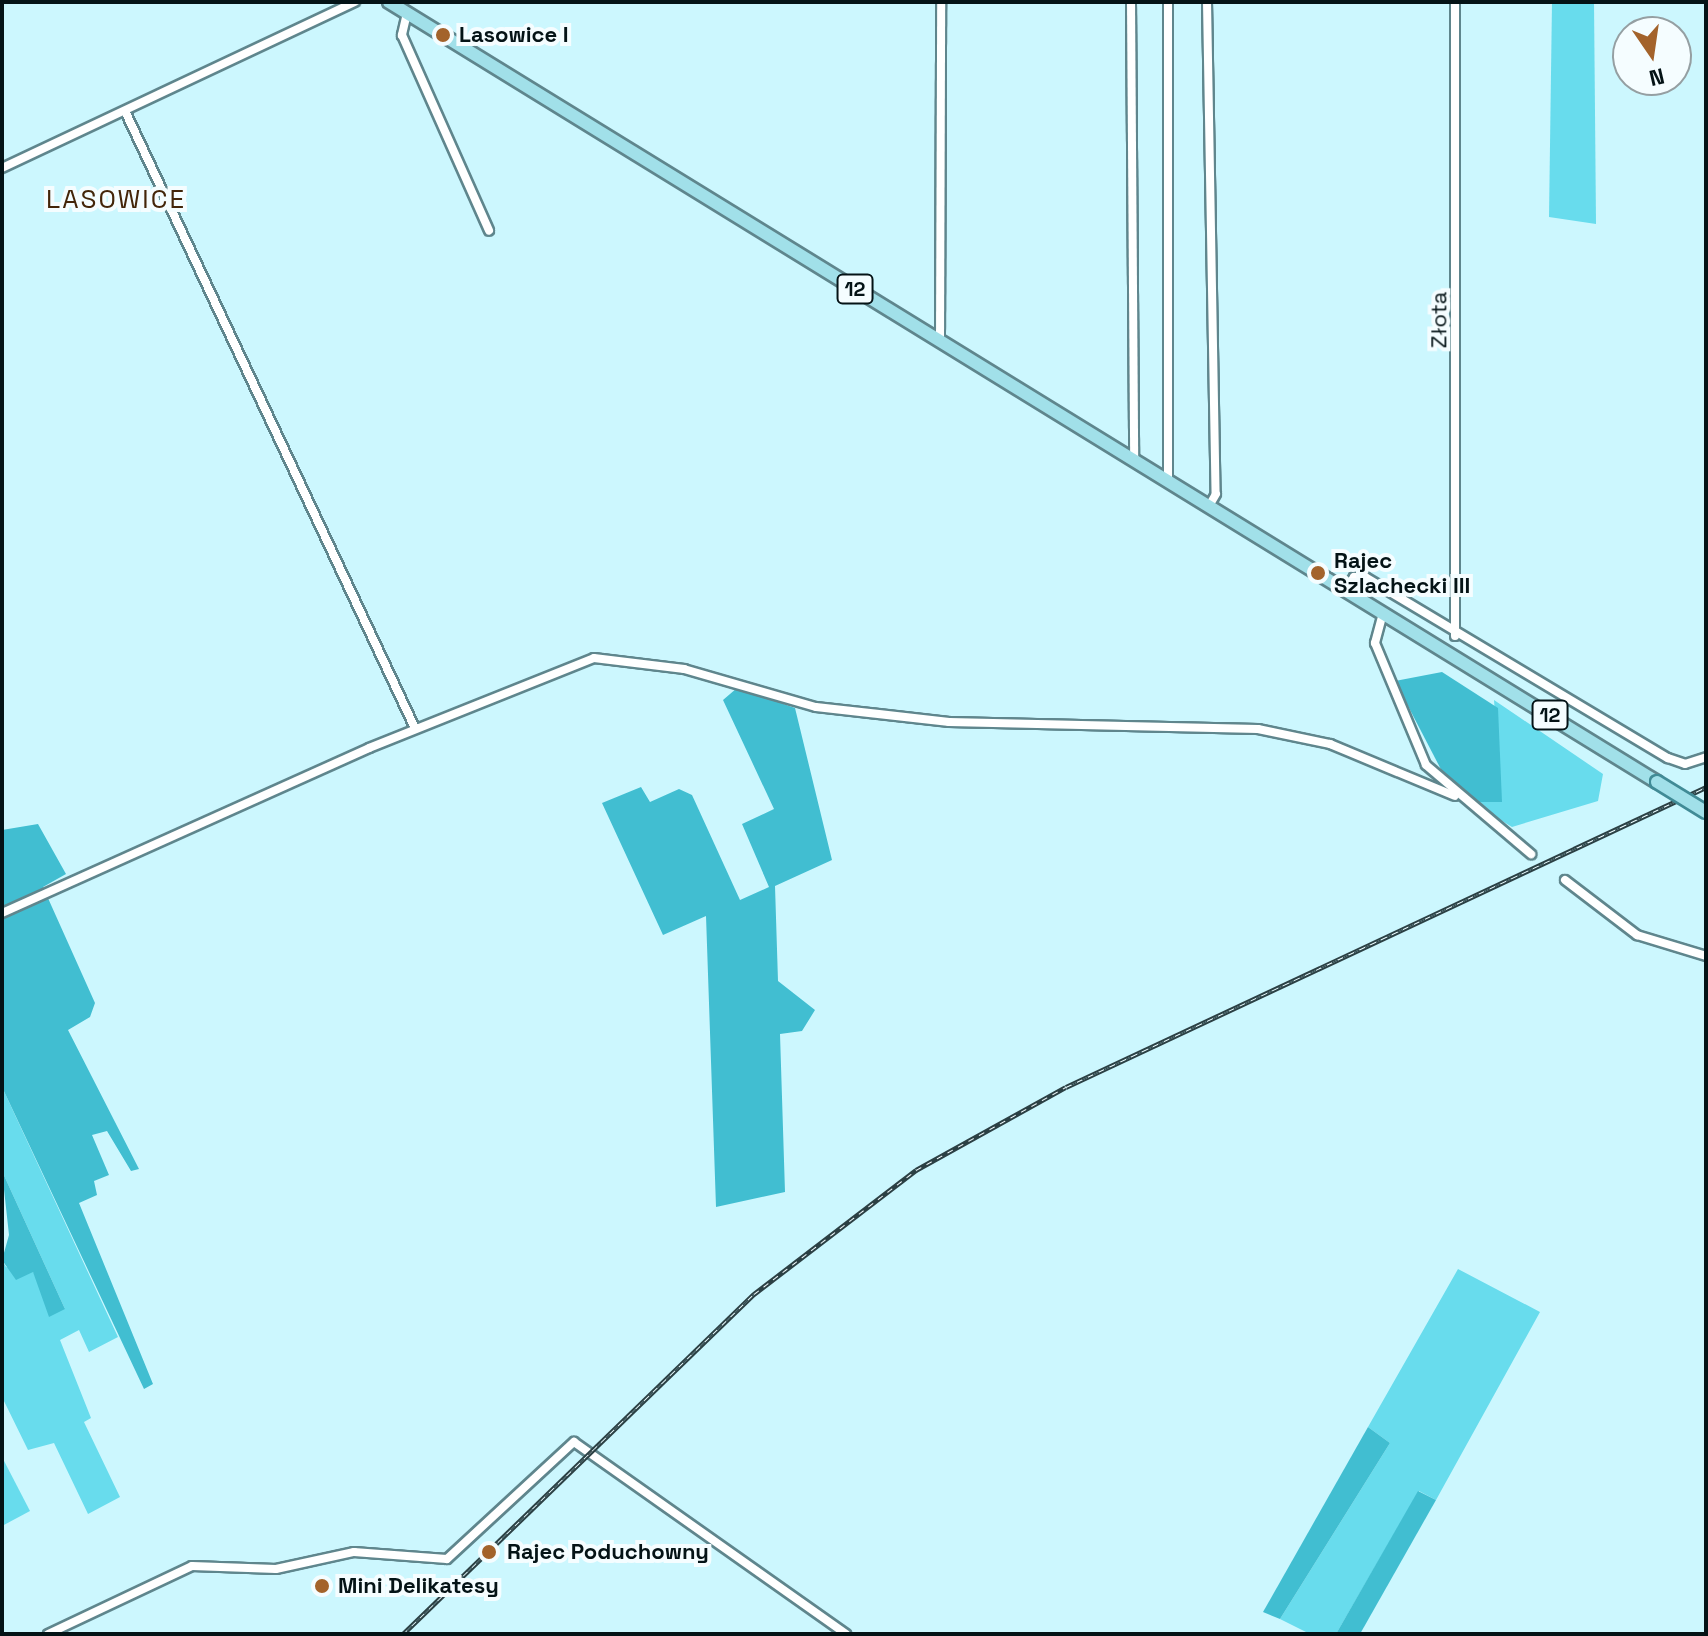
<!DOCTYPE html>
<meta charset="utf-8">
<style>
body{margin:0}
#map{position:relative;width:1708px;height:1636px;overflow:hidden;background:#ccf7fe;font-family:"Space Grotesk",sans-serif}
div>[style]{position:absolute}
[style*='--x']{left:calc(var(--x)*1px);top:calc(var(--y)*1px);width:calc(var(--w)*1px);rotate:calc(var(--a)*1deg)}
.green>*{inset:0;background:#68dced}
.forest>*{inset:0;background:#41bed1}
.roads{filter:drop-shadow(2px 0 #5f868d) drop-shadow(-2px 0 #5f868d) drop-shadow(0 2px #5f868d) drop-shadow(0 -2px #5f868d)}
.street>*{height:8px;margin:-4px;padding:0 4px;transform-origin:4px;border-radius:4px;background:#fff}
.primary>*{height:12px;margin:-6px;padding:0 6px;transform-origin:6px;border-radius:6px;background:#a1e0e9}
.rail>*{height:5px;margin-top:-2.5px;transform-origin:0;background:repeating-linear-gradient(90deg,#f5fdff 0 6px,#2b4044 0 12px);box-sizing:border-box;border-block:2px solid #2b4044}
.bridges{filter:drop-shadow(2px 0 #418b96) drop-shadow(-2px 0 #418b96) drop-shadow(0 2px #418b96) drop-shadow(0 -2px #418b96)}
.primary-bridge>*{height:12px;margin:-6px;padding:0 6px;transform-origin:6px;border-radius:6px;background:#a1e0e9}
.dots>*{width:22px;height:22px;translate:-50% -50%;box-sizing:border-box;border:4px solid #f5fdff;border-radius:50%}
span{translate:-50% -50%;white-space:nowrap;text-align:center;line-height:1.15;-webkit-text-stroke:8px #f5fdff;paint-order:stroke}
.shield-label span{padding:2px 6px;background:#f5fdff;border:2px solid;border-radius:6px;-webkit-text-stroke-width:0}
.shield-label{font-size:20px;color:#041316;font-weight:700}
.poi-label{font-size:22px;color:#041316;font-weight:700}
.left{translate:0 -50%;text-align:left}
.street-label{font-size:22px;color:#041316}
.quarter-label{font-size:26px;color:#432509;letter-spacing:2px}
.frame{position:absolute;inset:0;border:4px solid #041316;pointer-events:none}
.north{position:absolute;left:1612px;top:16px;width:80px;height:80px;box-sizing:border-box;background:#f5fdff;border:2px solid #959fa2;border-radius:50%;rotate:167deg;font-size:22px;font-weight:700;line-height:32px;text-align:center;color:#041316}
.north::after{content:'';display:block;margin:auto;width:28px;height:36px;background:#a3632b;clip-path:polygon(50% 0,100% 100%,50% 72%,0 100%)}
</style>
<div id="map">
<div class="green">
<div style="clip-path:polygon(1552px 2px,1594px 2px,1596px 224px,1549px 217px)"></div>
<div style="clip-path:polygon(1494px 700px,1603px 774px,1598px 801px,1512px 827px,1471px 802px,1501px 802px)"></div>
<div style="clip-path:polygon(2px 1087px,118px 1337px,89px 1352px,79px 1330px,60px 1340px,91px 1418px,84px 1422px,120px 1497px,88px 1514px,54px 1443px,28px 1450px,2px 1397px,2px 1260px,6px 1267px,33px 1272px,65px 1309px,2px 1171px)"></div>
<div style="clip-path:polygon(1458px 1269px,1540px 1312px,1436px 1500px,1419px 1491px,1336px 1634px,1310px 1634px,1280px 1619px,1390px 1443px,1368px 1427px)"></div>
<div style="clip-path:polygon(2px 1457px,30px 1511px,2px 1526px)"></div>
</div>
<div class="forest">
<div style="clip-path:polygon(1442px 672px,1498px 708px,1502px 802px,1471px 802px,1447px 781px,1395px 681px)"></div>
<div style="clip-path:polygon(737px 688px,795px 708px,832px 860px,775px 886px,778px 981px,815px 1010px,802px 1031px,780px 1034px,785px 1192px,716px 1207px,706px 916px,663px 935px,602px 803px,641px 787px,650px 802px,679px 789px,692px 795px,740px 900px,769px 887px,742px 824px,774px 809px,723px 700px)"></div>
<div style="clip-path:polygon(38px 824px,66px 874px,43px 887px,95px 1003px,90px 1017px,68px 1030px,139px 1169px,131px 1171px,107px 1131px,92px 1135px,109px 1175px,94px 1181px,97px 1195px,79px 1203px,153px 1384px,144px 1389px,2px 1087px,2px 830px)"></div>
<div style="clip-path:polygon(2px 1171px,65px 1309px,49px 1317px,33px 1272px,16px 1280px,2px 1260px,9px 1235px)"></div>
<div style="clip-path:polygon(1368px 1427px,1390px 1443px,1280px 1619px,1263px 1612px)"></div>
<div style="clip-path:polygon(1418px 1491px,1436px 1500px,1360px 1634px,1336px 1634px)"></div>
</div>
<div class="roads">
<div class="street">
<div style="--x:1131;--y:2;--w:458;--a:89.6"></div>
<div style="--x:1207;--y:2;--w:492;--a:89"></div>
<div style="--x:1216;--y:494;--w:14;--a:120"></div>
<div style="--x:1455;--y:2;--w:634;--a:90"></div>
<div style="--x:407;--y:13;--w:23;--a:103"></div>
<div style="--x:402;--y:35;--w:214;--a:66"></div>
<div style="--x:125;--y:111;--w:682;--a:64.83"></div>
<div style="--x:2;--y:168;--w:390;--a:-25.2"></div>
<div style="--x:940;--y:341;--w:339;--a:-89.8"></div>
<div style="--x:1168;--y:481;--w:479;--a:-90"></div>
<div style="--x:1345;--y:590;--w:16;--a:-55"></div>
<div style="--x:1354;--y:577;--w:11;--a:0"></div>
<div style="--x:1365;--y:577;--w:353;--a:30.9"></div>
<div style="--x:1668;--y:758;--w:18;--a:19"></div>
<div style="--x:1685;--y:764;--w:22;--a:-18"></div>
<div style="--x:1383;--y:613;--w:31;--a:105"></div>
<div style="--x:1375;--y:643;--w:132;--a:67.3"></div>
<div style="--x:1426;--y:765;--w:138;--a:40.3"></div>
<div style="--x:1565;--y:880;--w:91;--a:37.4"></div>
<div style="--x:1637;--y:935;--w:72;--a:16.9"></div>
<div style="--x:2;--y:913;--w:402;--a:-24.2"></div>
<div style="--x:369;--y:748;--w:242;--a:-21.8"></div>
<div style="--x:594;--y:658;--w:91;--a:7"></div>
<div style="--x:684;--y:669;--w:137;--a:16.1"></div>
<div style="--x:816;--y:707;--w:134;--a:6.4"></div>
<div style="--x:949;--y:722;--w:309;--a:1.3"></div>
<div style="--x:1258;--y:729;--w:74;--a:11.8"></div>
<div style="--x:1330;--y:744;--w:135;--a:22.6"></div>
<div style="--x:48;--y:1634;--w:159;--a:-25.3"></div>
<div style="--x:192;--y:1566;--w:84;--a:2"></div>
<div style="--x:276;--y:1569;--w:80;--a:-12.3"></div>
<div style="--x:354;--y:1552;--w:93;--a:4.3"></div>
<div style="--x:447;--y:1559;--w:173;--a:-42.7"></div>
<div style="--x:574;--y:1442;--w:333;--a:35.2"></div>
</div>
<div class="primary">
<div style="--x:389;--y:2;--w:1489;--a:31.6"></div>
</div>
</div>
<div class="rail">
<div style="--x:403;--y:1634;--w:489;--a:-44.1"></div>
<div style="--x:754;--y:1294;--w:204;--a:-37.4"></div>
<div style="--x:916;--y:1170;--w:171;--a:-29"></div>
<div style="--x:1066;--y:1087;--w:707;--a:-25.11"></div>
</div>
<div class="bridges">
<div class="primary-bridge">
<div style="--x:1657;--y:782;--w:57;--a:31.5"></div>
</div>
</div>
<div class="dots">
<div style="left:443px;top:35px;background:#a3632b"></div>
<div style="left:1318px;top:573px;background:#a3632b"></div>
<div style="left:489px;top:1552px;background:#a3632b"></div>
<div style="left:322px;top:1586px;background:#a3632b"></div>
</div>
<div class="shield-label">
<span style="left:855px;top:289px">12</span>
<span style="left:1550px;top:715px">12</span>
</div>
<div class="poi-label">
<span class="left" style="left:459px;top:35px">Lasowice I</span>
<span class="left" style="left:1334px;top:573px">Rajec<br>Szlachecki III</span>
<span class="left" style="left:507px;top:1552px">Rajec Poduchowny</span>
<span class="left" style="left:338px;top:1586px">Mini Delikatesy</span>
</div>
<div class="street-label">
<span style="left:1439px;top:320px;rotate:-90deg">Złota</span>
</div>
<div class="quarter-label">
<span style="left:116px;top:200px">LASOWICE</span>
</div>
<div class="frame"></div>
<div class="north">N</div>
</div>
